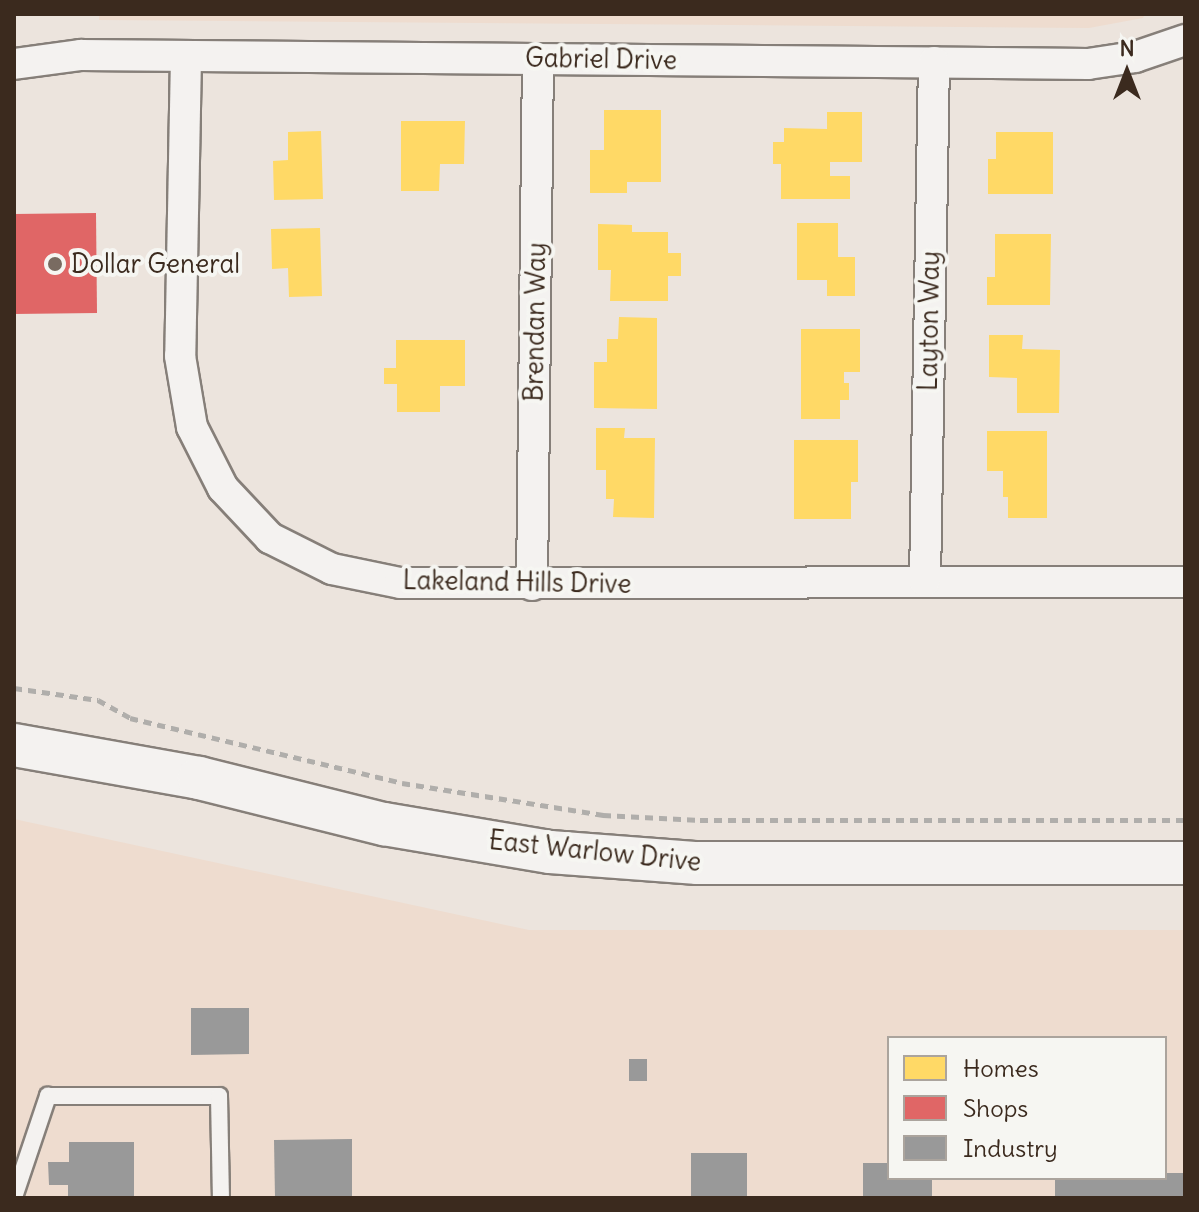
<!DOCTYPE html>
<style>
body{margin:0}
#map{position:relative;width:1199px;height:1212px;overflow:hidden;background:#ece4dd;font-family:Delius,sans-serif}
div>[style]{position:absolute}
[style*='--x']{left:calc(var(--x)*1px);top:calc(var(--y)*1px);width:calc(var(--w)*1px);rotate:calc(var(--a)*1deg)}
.built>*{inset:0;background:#eedccf}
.homes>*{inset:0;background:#ffd966}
.shops>*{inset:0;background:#e06666}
.industry>*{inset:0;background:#999}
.path>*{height:5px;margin-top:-2.5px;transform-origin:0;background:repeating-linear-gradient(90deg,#b0aeab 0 8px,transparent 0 14px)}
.roads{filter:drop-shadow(2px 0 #867f79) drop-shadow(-2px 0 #867f79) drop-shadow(0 2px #867f79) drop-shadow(0 -2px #867f79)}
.lane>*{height:16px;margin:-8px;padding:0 8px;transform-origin:8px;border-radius:8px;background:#f4f2f0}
.street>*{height:30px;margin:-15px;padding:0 15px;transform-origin:15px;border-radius:15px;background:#f4f2f0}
.secondary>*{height:42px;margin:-21px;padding:0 21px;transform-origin:21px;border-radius:21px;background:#f4f2f0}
.dots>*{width:22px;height:22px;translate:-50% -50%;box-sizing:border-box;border:4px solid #f6f6f2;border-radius:50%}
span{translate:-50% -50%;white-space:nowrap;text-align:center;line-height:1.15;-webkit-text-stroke:8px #f6f6f2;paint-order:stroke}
.street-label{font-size:26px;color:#3b2a1e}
.poi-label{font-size:26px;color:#3b2a1e}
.left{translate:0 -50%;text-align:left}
.frame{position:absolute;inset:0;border:16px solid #3b2a1e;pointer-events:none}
.legend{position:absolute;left:887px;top:1036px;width:280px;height:144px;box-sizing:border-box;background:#f6f6f2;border:2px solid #aba49d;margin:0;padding:10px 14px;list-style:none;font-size:24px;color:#3b2a1e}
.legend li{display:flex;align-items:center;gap:16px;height:40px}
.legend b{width:40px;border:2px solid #aba49d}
.north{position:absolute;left:1087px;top:32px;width:80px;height:80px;-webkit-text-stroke:6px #f6f6f2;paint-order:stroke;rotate:0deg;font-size:22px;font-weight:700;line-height:32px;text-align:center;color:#3b2a1e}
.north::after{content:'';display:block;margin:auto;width:28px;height:36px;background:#3b2a1e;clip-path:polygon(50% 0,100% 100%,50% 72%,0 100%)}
</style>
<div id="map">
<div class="built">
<div style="clip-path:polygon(99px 14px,1145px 14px,1143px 18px,1089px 28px,99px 20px)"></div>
<div style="clip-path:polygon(evenodd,14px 819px,529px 930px,1185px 930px,1185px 1198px,14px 1198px,14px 819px,889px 1038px,1165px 1038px,1165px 1178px,889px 1178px,889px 1038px)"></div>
</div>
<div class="homes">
<div style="clip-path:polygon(604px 110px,661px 110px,661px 182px,627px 182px,627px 193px,590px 193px,590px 150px,604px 150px)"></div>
<div style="clip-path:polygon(827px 112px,862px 112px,862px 162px,830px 162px,830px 176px,850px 176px,850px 199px,781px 199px,781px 164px,773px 164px,773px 142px,784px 142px,784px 128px,827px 129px)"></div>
<div style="clip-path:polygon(401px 121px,465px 121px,464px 164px,440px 164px,439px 191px,401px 191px)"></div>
<div style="clip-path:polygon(321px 131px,323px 199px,274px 200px,273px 161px,288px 160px,288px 132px)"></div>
<div style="clip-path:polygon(996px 132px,1053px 132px,1053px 194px,988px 194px,988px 159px,996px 159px)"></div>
<div style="clip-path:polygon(797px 223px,838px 223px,838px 257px,855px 257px,855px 296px,827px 296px,827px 280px,797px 280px)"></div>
<div style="clip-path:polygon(598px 224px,632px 225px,632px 232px,668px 232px,668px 253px,681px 253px,681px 276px,668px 276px,668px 301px,610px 301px,611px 270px,598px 270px)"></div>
<div style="clip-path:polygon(320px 228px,322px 296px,289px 297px,288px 268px,272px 269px,271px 229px)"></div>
<div style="clip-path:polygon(995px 234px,1051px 234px,1050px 305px,987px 305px,987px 277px,995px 277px)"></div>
<div style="clip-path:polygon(619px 317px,657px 318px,657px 409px,594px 408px,594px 362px,607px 362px,607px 339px,618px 339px)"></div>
<div style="clip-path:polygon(801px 329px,860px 329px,860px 372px,844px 372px,844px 383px,849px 383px,849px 400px,840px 400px,840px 419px,801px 419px)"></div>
<div style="clip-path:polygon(989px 335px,1023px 335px,1022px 349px,1060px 350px,1059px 413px,1017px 413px,1017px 378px,989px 377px)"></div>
<div style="clip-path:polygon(396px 340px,465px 340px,465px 386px,440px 386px,440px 412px,397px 412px,397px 384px,384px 384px,384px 368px,396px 368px)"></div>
<div style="clip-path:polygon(596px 428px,625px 428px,624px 438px,655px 438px,654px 518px,613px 517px,614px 499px,606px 499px,606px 470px,596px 470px)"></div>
<div style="clip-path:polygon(987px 431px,1047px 431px,1047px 518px,1008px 518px,1008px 497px,1003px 497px,1003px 471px,987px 471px)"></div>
<div style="clip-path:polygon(794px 440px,858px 440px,858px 482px,851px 482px,851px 519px,794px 519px)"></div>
</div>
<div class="shops">
<div style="clip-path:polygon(96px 213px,97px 313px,14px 314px,14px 214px)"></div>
</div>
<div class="industry">
<div style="clip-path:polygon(191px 1008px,249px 1008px,249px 1054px,191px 1055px)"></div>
<div style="clip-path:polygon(629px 1059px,647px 1059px,647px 1081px,629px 1081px)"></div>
<div style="clip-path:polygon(352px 1139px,352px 1198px,275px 1198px,274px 1140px)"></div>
<div style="clip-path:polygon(69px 1142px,134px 1142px,134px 1198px,68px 1198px,68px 1185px,49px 1185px,48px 1162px,69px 1162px)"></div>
<div style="clip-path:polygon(691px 1153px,747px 1153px,747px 1198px,691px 1198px)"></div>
<div style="clip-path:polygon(863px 1163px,889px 1163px,889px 1178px,932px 1178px,932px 1198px,863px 1198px)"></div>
<div style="clip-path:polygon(1165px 1173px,1185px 1173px,1185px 1198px,1055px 1198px,1055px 1178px,1165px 1178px)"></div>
</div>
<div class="path">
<div style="--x:14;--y:688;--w:85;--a:8.1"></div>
<div style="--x:98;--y:700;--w:37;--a:29"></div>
<div style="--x:130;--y:718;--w:280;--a:13.4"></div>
<div style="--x:402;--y:783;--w:204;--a:9"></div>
<div style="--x:603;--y:815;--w:97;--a:3"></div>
<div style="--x:700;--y:820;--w:485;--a:0"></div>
</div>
<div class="roads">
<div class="lane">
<div style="--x:14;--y:1197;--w:107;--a:-71.4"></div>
<div style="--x:48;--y:1096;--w:171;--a:0"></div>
<div style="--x:219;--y:1096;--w:102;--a:88.9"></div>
</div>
<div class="street">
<div style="--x:186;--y:57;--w:299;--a:91.1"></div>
<div style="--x:180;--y:356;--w:72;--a:80.4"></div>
<div style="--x:192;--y:427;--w:68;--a:63.1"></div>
<div style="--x:223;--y:488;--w:69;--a:46.8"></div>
<div style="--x:270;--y:538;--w:69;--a:26.6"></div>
<div style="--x:332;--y:569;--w:69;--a:11.6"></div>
<div style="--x:400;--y:583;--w:785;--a:-0.07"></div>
<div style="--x:14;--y:64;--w:68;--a:-7.7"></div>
<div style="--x:81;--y:55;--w:1007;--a:0.51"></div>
<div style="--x:1088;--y:64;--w:48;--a:-8.5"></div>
<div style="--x:1135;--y:57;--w:53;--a:-18.8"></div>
<div style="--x:925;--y:581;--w:519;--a:-89.01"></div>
<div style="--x:532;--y:585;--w:526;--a:-89.35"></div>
</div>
<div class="secondary">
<div style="--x:14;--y:745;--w:188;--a:10.1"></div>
<div style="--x:199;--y:778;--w:191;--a:14"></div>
<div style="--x:384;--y:824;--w:168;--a:9.6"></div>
<div style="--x:550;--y:852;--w:148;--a:4.3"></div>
<div style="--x:698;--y:863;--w:487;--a:0"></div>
</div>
</div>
<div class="dots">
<div style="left:55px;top:264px;background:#796b61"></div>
</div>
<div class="street-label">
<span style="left:601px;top:59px;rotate:1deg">Gabriel Drive</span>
<span style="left:929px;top:321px;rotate:-89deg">Layton Way</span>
<span style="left:535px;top:322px;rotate:-89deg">Brendan Way</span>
<span style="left:517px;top:582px;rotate:1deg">Lakeland Hills Drive</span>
<span style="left:595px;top:851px;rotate:6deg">East Warlow Drive</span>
</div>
<div class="poi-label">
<span class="left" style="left:71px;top:264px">Dollar General</span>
</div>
<div class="frame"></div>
<ul class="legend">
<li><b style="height:22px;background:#ffd966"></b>Homes</li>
<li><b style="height:22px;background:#e06666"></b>Shops</li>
<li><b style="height:22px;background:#999"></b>Industry</li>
</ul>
<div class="north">N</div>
</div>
